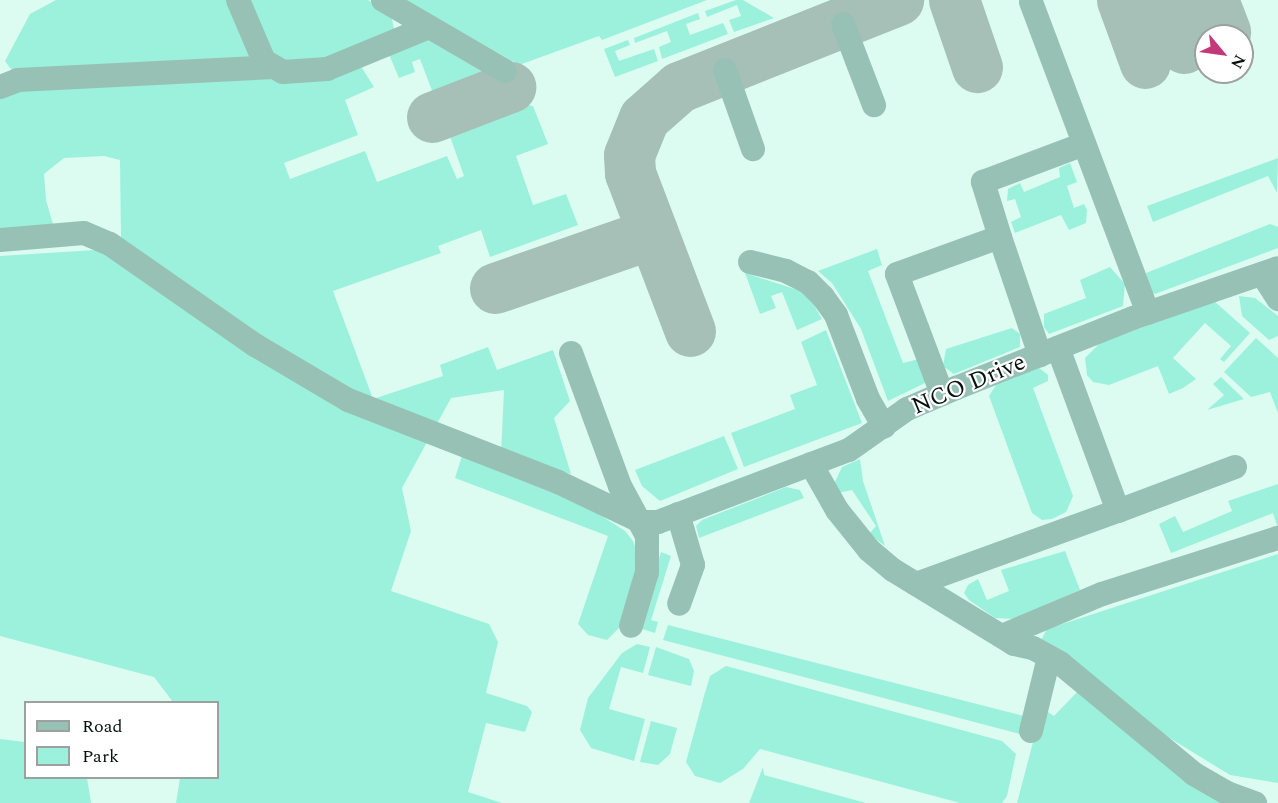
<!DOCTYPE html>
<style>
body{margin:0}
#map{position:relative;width:1278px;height:803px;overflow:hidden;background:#dcfcf2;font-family:Spectral,serif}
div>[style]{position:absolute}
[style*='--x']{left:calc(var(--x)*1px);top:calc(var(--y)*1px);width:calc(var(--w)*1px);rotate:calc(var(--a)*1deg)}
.green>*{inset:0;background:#9bf1db}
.taxiway>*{height:51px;margin:-25.5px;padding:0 25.5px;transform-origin:25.5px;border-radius:25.5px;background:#a6c0b8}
.minor>*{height:24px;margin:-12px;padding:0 12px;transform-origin:12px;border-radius:12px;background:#98c1b6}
span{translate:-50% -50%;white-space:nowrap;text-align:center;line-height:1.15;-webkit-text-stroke:4.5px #fff;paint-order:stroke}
.street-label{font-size:24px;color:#07120f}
.legend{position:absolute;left:24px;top:701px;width:195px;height:78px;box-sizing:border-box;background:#fff;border:2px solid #9ca09f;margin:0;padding:8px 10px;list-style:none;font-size:18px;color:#07120f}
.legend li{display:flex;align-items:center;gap:12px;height:30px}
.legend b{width:30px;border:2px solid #9ca09f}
.north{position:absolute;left:1194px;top:24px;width:60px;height:60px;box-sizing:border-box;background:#fff;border:2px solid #9ca09f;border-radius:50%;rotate:119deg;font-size:16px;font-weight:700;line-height:24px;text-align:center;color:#07120f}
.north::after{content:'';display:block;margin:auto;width:21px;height:27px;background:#c13978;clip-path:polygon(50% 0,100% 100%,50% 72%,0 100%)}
</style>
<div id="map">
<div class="green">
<div style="clip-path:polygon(56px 0,228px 0,251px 56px,247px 60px,13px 72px,5px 61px,30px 14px)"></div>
<div style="clip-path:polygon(245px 0,368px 0,391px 14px,394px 29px,324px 61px,291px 65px,272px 55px)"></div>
<div style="clip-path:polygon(405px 0,707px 0,602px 40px,599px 36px,519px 65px)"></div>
<div style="clip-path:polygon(736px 0,743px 0,774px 18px,734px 32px,729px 20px,741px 16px,737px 5px,707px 17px,705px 11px)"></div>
<div style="clip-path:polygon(698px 13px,700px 19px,686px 24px,690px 35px,723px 23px,728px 34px,662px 59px,659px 47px,671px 42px,667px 31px,635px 43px,634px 38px)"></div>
<div style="clip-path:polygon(427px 39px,490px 76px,434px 96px,420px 59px,412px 62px,415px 72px,399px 78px,388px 52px)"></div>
<div style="clip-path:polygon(628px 40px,630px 45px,615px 51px,619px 61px,654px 49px,658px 61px,615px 77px,604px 49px)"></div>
<div style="clip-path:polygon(359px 63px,374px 87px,345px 100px,358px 135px,284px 163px,290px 179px,365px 151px,377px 182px,447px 156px,457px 179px,464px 176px,447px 128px,515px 103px,533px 106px,548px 144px,516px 156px,533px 205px,566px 194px,578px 225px,490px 257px,481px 230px,438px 246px,441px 253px,333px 291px,373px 399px,443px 376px,440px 365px,488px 347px,497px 370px,553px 350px,570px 401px,554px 418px,571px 474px,501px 454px,504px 390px,451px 398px,402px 488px,411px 531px,391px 591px,489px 624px,498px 642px,486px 693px,527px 706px,532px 712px,525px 732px,486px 723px,468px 792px,502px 803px,176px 803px,180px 778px,218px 778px,218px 702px,173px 702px,154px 677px,0 636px,0 256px,95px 250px,121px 239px,120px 160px,104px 156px,64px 158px,44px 174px,46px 200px,54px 228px,0 234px,0 93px)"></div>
<div style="clip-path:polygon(1278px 158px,1277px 193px,1268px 176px,1153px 222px,1147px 206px)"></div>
<div style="clip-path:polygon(1070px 163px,1077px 182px,1067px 186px,1074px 208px,1084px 204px,1087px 210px,1086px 223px,1069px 230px,1061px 215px,1015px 233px,1011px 222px,1021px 217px,1015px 199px,1007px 201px,1008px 189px,1020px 183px,1024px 192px,1060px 177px,1059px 168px)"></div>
<div style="clip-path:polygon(1270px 224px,1278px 227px,1278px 248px,1155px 294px,1150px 291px,1146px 273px)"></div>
<div style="clip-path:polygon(877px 249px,882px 265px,868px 271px,903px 363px,919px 359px,927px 382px,888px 401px,861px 329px,832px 283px,818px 271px)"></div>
<div style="clip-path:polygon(1110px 267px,1125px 284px,1123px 306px,1049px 334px,1044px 327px,1044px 314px,1086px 298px,1080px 280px)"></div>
<div style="clip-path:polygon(745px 273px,807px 293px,822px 319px,797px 330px,782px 292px,771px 296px,776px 308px,760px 314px)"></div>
<div style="clip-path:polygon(1239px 296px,1255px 298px,1278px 316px,1278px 336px,1269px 340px,1242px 316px)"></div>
<div style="clip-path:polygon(1214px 301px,1250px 333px,1224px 362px,1220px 359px,1231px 346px,1205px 323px,1173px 358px,1196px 379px,1183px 388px,1169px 394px,1158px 366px,1109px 385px,1093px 382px,1087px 375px,1085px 358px,1100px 343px)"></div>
<div style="clip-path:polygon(1012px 328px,1020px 334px,1020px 347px,954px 374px,943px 366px,946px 349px)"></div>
<div style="clip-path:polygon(826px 330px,862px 423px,744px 467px,731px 433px,795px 409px,790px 395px,817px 385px,801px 342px)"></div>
<div style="clip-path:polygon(1256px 338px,1278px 358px,1278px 413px,1270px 392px,1251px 397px,1224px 372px)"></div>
<div style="clip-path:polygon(1038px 367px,1048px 375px,1048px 381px,1033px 388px,1073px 496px,1066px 512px,1052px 519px,1042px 520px,1032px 513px,989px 396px,996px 385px)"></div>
<div style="clip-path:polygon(1221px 377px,1244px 399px,1207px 410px,1224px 395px,1213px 384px)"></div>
<div style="clip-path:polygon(724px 436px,738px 469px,660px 501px,642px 486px,635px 470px)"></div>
<div style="clip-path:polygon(462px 456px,577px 500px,625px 531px,633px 541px,640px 561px,623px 624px,607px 640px,588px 635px,578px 624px,608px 536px,455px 478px)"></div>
<div style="clip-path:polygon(860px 459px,863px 481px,885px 546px,869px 534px,876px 526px,852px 490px,838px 493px,835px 482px,842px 467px)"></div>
<div style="clip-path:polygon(1278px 484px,1278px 529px,1273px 513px,1171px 553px,1159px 524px,1175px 516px,1183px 532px,1232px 511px,1228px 501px)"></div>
<div style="clip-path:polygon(786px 487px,800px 490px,804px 498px,699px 538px,696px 526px,702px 520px)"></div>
<div style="clip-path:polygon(1065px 551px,1080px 590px,1013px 619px,995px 618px,969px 600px,964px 593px,968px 585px,978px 579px,987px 600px,1009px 591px,1001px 570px)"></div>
<div style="clip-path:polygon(661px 552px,671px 556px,651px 620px,658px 622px,655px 633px,639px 628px)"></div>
<div style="clip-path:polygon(1278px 554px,1278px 783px,1230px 775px,1155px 729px,1040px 642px,1047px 629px)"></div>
<div style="clip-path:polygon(668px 625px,1028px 717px,1024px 735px,663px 640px)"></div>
<div style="clip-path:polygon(637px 644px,650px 647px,643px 673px,621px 667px,609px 709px,645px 719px,634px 761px,591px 748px,580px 730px,588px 698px,622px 653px)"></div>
<div style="clip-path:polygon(656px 647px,689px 659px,694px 671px,691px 686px,648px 675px)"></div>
<div style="clip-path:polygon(726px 666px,1002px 741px,1016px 754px,1007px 796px,1002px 803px,960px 803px,760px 749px,743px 769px,720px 783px,695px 776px,686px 762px,704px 696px,710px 676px)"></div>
<div style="clip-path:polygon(1081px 688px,1233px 803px,1017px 803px,1042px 708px,1054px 716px)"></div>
<div style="clip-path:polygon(651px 721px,677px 728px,670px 754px,658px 765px,640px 762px)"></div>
<div style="clip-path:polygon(0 739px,25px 742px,26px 778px,87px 778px,91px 803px,0 803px)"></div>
<div style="clip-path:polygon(763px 767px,764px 775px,866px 803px,749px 803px)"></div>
</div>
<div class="taxiway">
<div style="--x:954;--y:0;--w:71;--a:71.1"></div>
<div style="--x:1122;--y:0;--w:67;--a:69.9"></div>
<div style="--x:1167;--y:0;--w:51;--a:70.5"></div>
<div style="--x:1213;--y:0;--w:34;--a:69"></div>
<div style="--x:432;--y:117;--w:84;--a:-21"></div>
<div style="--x:495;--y:288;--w:167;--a:-19.2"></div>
<div style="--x:690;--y:331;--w:169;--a:-110.8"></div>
<div style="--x:630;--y:173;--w:18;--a:-93"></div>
<div style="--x:629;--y:155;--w:40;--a:-68"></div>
<div style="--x:644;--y:118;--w:47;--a:-41.5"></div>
<div style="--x:679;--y:87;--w:236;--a:-21.7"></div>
</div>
<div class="minor">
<div style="--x:238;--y:0;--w:66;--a:66.9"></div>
<div style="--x:264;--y:61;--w:22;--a:30"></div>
<div style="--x:283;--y:72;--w:44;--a:-3.9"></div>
<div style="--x:327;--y:69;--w:110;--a:-22.4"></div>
<div style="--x:383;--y:0;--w:141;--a:30.2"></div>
<div style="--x:1031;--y:2;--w:332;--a:69.4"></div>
<div style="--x:843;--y:24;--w:87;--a:69.1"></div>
<div style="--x:725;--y:70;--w:84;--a:70.5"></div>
<div style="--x:0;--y:87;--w:19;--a:-21"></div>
<div style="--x:18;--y:80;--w:256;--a:-2.9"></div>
<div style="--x:1000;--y:237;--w:58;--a:-107.2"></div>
<div style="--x:983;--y:182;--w:108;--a:-20.6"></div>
<div style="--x:0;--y:240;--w:84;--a:-4.8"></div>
<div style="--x:84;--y:233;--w:28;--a:23"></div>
<div style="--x:110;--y:244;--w:177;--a:34.9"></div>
<div style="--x:255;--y:345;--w:108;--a:30.6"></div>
<div style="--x:348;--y:400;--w:225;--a:21.3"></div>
<div style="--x:558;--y:482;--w:93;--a:25.5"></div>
<div style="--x:642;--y:522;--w:16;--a:0"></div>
<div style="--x:658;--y:522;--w:204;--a:-20.7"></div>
<div style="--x:849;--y:450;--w:71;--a:-35.3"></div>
<div style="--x:907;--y:409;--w:53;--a:-23.2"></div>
<div style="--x:956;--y:388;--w:190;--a:-21.6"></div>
<div style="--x:1133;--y:318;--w:153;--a:-19"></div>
<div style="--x:750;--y:262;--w:37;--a:14"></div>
<div style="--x:786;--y:271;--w:25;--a:27"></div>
<div style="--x:808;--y:282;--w:21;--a:45"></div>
<div style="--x:823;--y:297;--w:22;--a:54"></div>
<div style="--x:836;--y:315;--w:90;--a:69.1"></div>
<div style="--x:868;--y:399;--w:32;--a:60"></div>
<div style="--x:1262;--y:274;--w:30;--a:57"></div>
<div style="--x:571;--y:353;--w:142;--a:69.8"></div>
<div style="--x:620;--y:486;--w:57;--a:61.6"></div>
<div style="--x:647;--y:536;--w:36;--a:90"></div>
<div style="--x:647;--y:572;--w:56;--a:106.5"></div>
<div style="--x:942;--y:394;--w:128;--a:-110.6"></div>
<div style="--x:897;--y:274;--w:109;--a:-19.8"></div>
<div style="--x:1000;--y:237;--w:125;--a:71.3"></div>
<div style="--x:811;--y:464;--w:53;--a:60.5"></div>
<div style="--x:837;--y:510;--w:51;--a:51.3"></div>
<div style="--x:869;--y:550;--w:31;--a:40"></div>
<div style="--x:893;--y:570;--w:142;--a:31.4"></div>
<div style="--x:1014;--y:644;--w:19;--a:12"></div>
<div style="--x:1033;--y:648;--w:31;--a:29"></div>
<div style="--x:1060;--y:663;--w:174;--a:39.6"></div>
<div style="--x:1194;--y:774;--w:38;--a:30"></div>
<div style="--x:1227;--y:793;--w:30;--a:20"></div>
<div style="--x:1118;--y:511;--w:125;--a:-20.6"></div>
<div style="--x:678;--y:514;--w:53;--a:73.6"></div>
<div style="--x:693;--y:565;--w:41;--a:109.7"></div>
<div style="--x:916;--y:584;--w:215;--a:-19.9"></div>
<div style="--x:1118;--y:511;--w:174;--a:-110.2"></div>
<div style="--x:1002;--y:636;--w:108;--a:-22.8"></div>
<div style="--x:1102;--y:594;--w:185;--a:-17.7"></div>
<div style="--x:1031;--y:731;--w:76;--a:-76.3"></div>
</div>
<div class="street-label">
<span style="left:969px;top:385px;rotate:-23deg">NCO Drive</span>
</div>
<ul class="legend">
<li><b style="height:8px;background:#98c1b6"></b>Road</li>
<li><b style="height:16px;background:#9bf1db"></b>Park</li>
</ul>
<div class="north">N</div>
</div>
